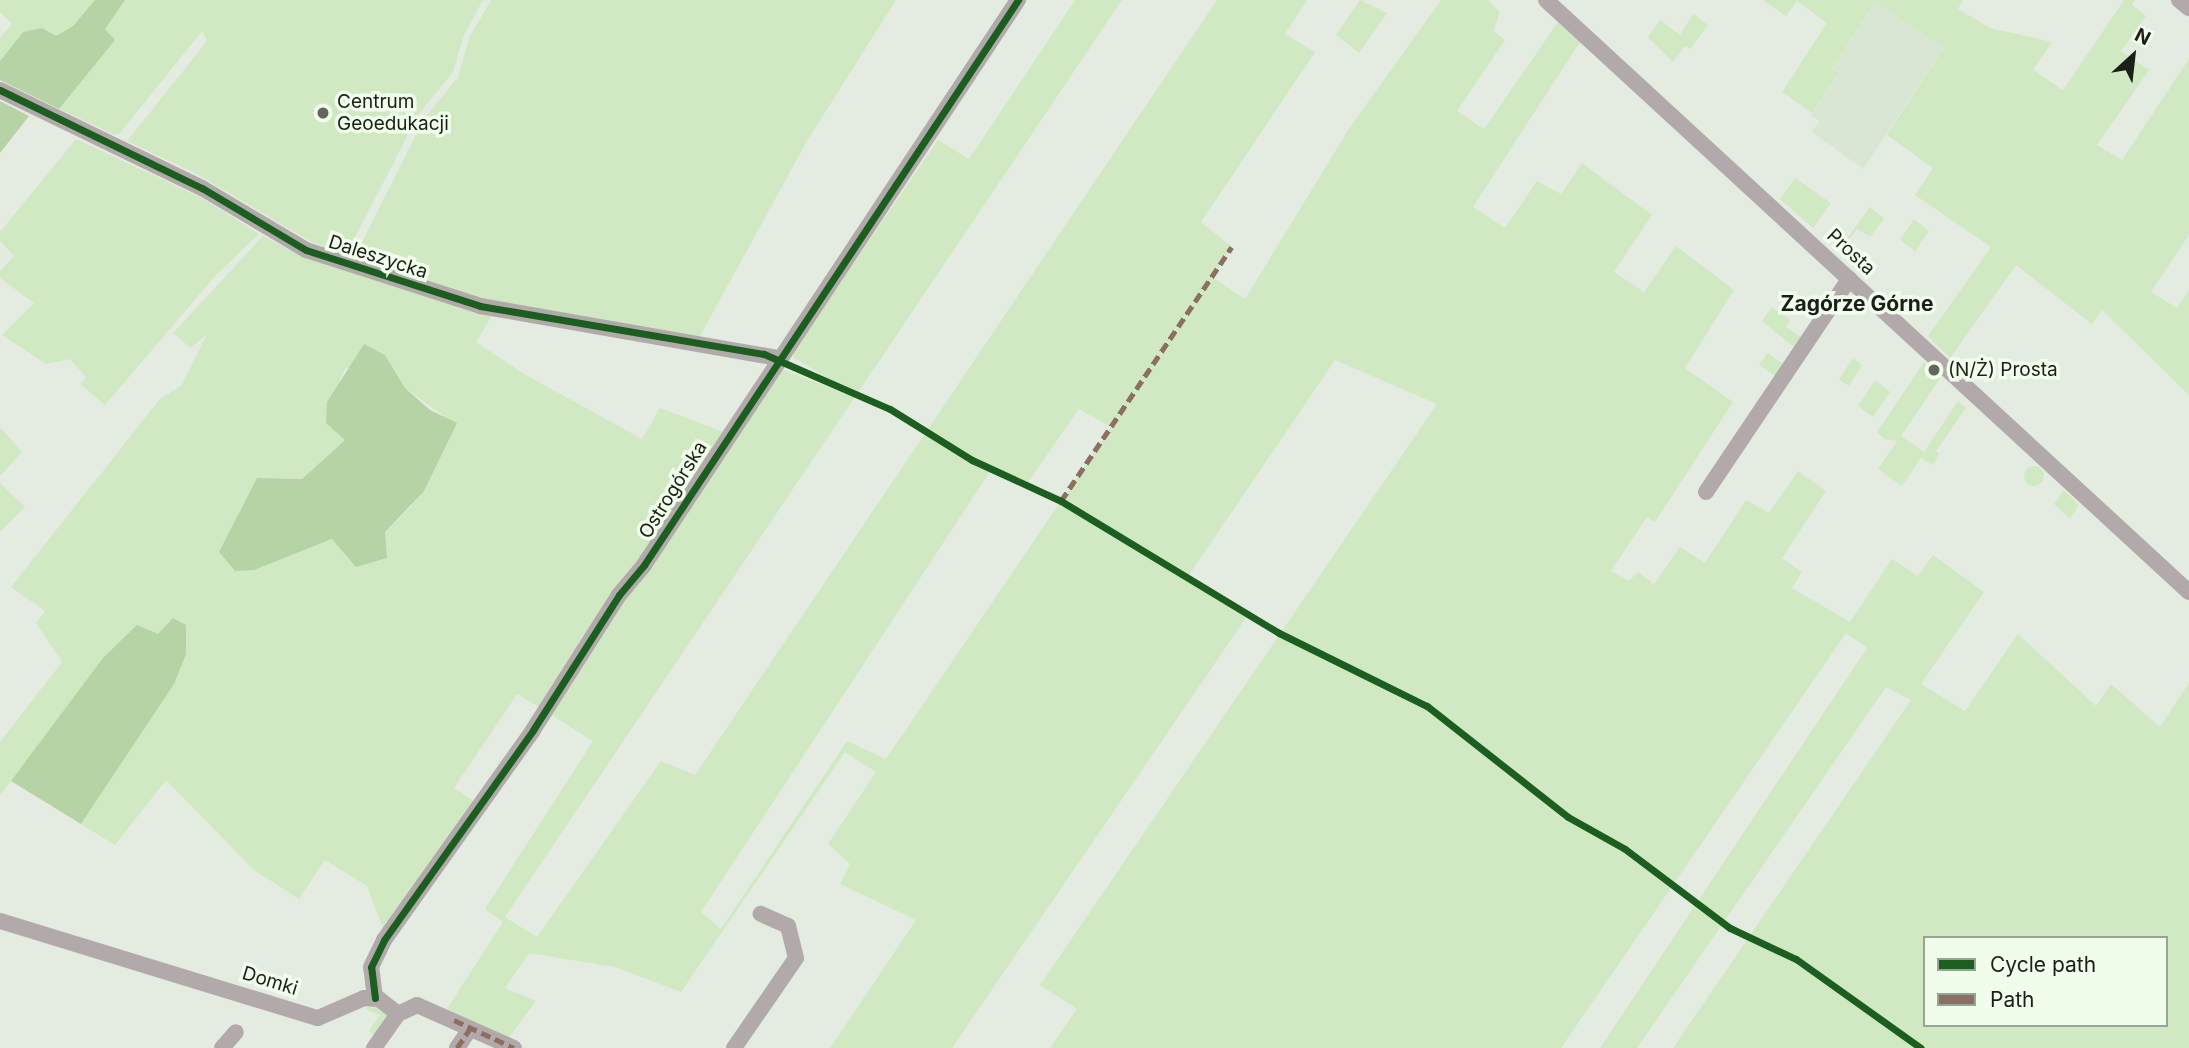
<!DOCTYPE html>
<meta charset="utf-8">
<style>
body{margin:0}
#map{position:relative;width:2189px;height:1048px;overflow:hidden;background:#e4ebe1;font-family:Inter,sans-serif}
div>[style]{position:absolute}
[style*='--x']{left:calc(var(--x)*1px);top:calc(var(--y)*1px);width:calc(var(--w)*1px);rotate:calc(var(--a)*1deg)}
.built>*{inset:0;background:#dae6d4}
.green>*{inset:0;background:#d0e9c3}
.round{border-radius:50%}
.forest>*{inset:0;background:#b5d3a4}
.minor>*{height:16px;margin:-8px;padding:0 8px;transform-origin:8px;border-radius:8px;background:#b2aaaa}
.quiet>*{height:5px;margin-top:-2.5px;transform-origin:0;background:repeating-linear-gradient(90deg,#8d6e63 0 10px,transparent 0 15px)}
.cycleway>*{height:7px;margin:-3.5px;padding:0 3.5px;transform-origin:3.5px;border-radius:3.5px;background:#1b5e20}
.dots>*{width:19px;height:19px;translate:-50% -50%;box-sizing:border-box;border:4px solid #f0fdea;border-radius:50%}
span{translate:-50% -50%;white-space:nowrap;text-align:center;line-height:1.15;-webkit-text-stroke:7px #f0fdea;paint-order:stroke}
.poi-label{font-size:19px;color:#1a1f18}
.left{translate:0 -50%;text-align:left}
.street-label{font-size:19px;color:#1a1f18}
.neighbourhood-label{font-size:21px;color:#1a1f18;font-weight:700}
.legend{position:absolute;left:1923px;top:936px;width:245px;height:91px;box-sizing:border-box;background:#f0fdea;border:2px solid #9aa496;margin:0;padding:9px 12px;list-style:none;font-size:21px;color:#1a1f18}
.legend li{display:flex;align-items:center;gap:14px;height:35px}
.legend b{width:35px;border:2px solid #9aa496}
.north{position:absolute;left:2098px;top:21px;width:70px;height:70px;-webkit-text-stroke:5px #f0fdea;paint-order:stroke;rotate:27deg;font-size:19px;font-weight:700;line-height:28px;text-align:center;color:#1a1f18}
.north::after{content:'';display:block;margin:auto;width:24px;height:32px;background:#1a1f18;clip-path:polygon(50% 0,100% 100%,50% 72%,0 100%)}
</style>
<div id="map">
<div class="built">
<div style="clip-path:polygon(1875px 2px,1944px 48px,1863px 169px,1812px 132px,1819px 121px,1811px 115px,1838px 74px,1832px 70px)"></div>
</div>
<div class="green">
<div style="clip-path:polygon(0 0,95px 0,73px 26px,56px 36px,23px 32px,0 61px,0 38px,12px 24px,0 12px)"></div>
<div style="clip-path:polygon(125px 0,483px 0,464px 35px,453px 72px,418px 115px,346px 255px,310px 241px,195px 173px,127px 141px,207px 41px,202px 31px,120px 133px,115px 135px,59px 109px,114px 40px,104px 29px)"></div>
<div style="clip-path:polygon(491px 0,896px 0,807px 141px,699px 338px,483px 301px,353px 260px,424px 119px,458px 77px,469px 38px)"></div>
<div style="clip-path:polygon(evenodd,1075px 0,1122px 0,505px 917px,537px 937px,661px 761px,695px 775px,1217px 0,1307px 0,1285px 34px,1315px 52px,1201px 222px,1232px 247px,1212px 277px,1245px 299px,1350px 127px,1441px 0,1488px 0,1500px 12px,1493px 31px,1505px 40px,1457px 111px,1484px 129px,1558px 22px,1580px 42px,1473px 207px,1505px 228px,1537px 181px,1561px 194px,1582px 163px,1652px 215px,1614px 272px,1644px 292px,1676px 246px,1734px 290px,1685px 368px,1733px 402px,1655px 522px,1647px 517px,1611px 571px,1629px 581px,1638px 572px,1654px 584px,1680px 547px,1705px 563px,1746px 500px,1769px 513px,1798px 471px,1826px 491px,1782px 558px,1802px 572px,1792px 588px,1850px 622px,1892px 559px,1918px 576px,1933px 555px,1984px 592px,1921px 684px,1965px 711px,2018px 634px,2096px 706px,2111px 684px,2160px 727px,2189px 683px,2189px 1048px,1673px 1048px,1911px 700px,1886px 687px,1637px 1048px,1600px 1048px,1867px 648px,1846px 633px,1561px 1048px,1050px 1048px,1077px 1009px,1040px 985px,1437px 404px,1335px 360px,1189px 575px,1250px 612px,952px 1048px,830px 1048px,916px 920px,840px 884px,850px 864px,828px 844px,876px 772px,845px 752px,681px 992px,615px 967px,529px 953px,505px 988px,536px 1001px,508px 1039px,447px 1009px,503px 922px,485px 909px,593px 741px,550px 714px,622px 597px,779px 368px,845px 394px,851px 392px,794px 358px,793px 352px,938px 140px,969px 159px,1075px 0,1079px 409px,1111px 427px,886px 759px,847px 741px,721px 929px,701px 912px,991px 470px,1026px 485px,1079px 409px,1075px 0,1925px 938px,2166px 938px,2166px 1025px,1925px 1025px,1925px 938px)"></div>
<div style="clip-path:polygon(1360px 0,1387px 13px,1359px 53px,1336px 35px)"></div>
<div style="clip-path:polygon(1763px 0,1963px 0,1958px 9px,1990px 28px,2052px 42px,2033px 70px,2063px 90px,2124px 0,2135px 0,2132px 5px,2146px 16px,2121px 51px,2149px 70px,2097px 145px,2122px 160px,2189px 59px,2189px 235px,2151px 292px,2177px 308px,2189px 290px,2189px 395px,2102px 310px,2092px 324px,2016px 265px,1950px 358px,1928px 336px,1991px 247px,1915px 195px,1933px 168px,1887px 135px,1944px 48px,1875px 2px,1832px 69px,1838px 73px,1812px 113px,1782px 92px,1827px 23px,1797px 1px,1786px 16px)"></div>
<div style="clip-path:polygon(1693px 14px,1708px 25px,1690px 49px,1685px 46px,1673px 62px,1648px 37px,1660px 20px,1680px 35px)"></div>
<div style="clip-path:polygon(76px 139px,202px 198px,259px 234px,215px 276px,105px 405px,80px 384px,86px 377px,70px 359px,46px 364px,2px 335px,34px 303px,0 278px,0 271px,14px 256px,0 241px,0 232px)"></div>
<div style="clip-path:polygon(1795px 178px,1831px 203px,1813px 228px,1780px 199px)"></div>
<div style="clip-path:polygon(1870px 207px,1884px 219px,1870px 237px,1857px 229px,1844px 246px,1857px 258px,1852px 264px,1838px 251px)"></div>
<div style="clip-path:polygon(1914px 219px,1929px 231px,1915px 251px,1900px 240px)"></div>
<div style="clip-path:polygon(evenodd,263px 236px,301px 256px,496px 309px,476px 342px,524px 374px,642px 439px,660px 408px,724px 432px,541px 708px,517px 694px,454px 788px,475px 802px,384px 931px,367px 886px,325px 860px,299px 899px,254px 870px,166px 780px,115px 845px,81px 824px,174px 684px,158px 634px,48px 734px,0 795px,0 742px,62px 662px,36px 623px,45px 611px,11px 587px,160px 399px,181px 386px,207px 334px,191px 348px,173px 333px,263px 236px,385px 355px,405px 388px,444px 416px,412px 505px,385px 532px,333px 539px,254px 570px,280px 478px,302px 479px,345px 440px,340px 379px,345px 369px,385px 355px)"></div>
<div style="clip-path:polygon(1772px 307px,1790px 320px,1786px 327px,1804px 339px,1796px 349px,1762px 321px)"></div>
<div style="clip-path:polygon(1768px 353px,1788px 368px,1780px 379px,1759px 365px)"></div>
<div style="clip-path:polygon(1853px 358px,1862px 365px,1849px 386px,1839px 379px)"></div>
<div style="clip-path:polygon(1924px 362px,1941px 377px,1901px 436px,1924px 452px,1958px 401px,1966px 408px,1936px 451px,1939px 454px,1933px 465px,1921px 458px,1902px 486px,1878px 469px,1897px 441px,1884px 439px,1877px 432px)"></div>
<div style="clip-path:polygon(1875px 380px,1890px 392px,1873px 417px,1858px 406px)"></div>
<div style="clip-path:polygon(1px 428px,22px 452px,0 476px,0 429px)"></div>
<div class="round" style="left:2024px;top:466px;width:20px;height:20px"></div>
<div style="clip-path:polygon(0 483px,25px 507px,0 532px)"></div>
<div style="clip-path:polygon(2064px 490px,2079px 505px,2070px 519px,2054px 504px)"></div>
<div style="clip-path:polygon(371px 1002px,389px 1014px,377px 1038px,369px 1031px,380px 1015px,366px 1009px)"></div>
</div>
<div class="forest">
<div style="clip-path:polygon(95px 0,125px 0,105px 29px,115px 40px,59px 109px,0 80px,0 61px,23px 32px,42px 28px,56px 36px,73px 26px)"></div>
<div style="clip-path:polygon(0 101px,29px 116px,0 153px)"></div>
<div style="clip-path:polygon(364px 344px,385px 355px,405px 388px,430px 410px,457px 423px,424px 491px,385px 532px,387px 558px,356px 567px,332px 539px,254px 570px,235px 571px,219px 552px,257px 478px,302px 479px,345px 440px,326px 423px,327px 402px)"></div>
<div style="clip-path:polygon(173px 618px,186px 625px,186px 654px,174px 684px,81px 824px,11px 781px,103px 658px,137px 625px,158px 634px)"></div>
</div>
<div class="minor">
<div style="--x:1546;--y:0;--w:874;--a:42.64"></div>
<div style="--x:2179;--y:0;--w:13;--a:39"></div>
<div style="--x:0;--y:90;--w:225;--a:25.9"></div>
<div style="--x:202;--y:188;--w:121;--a:30.8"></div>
<div style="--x:306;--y:250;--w:183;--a:17.8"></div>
<div style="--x:480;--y:306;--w:303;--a:9.9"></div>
<div style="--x:1706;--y:492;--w:257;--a:-56.1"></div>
<div style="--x:0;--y:921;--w:332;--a:17"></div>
<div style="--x:318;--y:1018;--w:50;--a:-23.5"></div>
<div style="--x:364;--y:998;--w:15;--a:4"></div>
<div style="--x:379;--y:999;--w:24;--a:38"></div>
<div style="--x:375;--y:998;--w:31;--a:-97"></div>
<div style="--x:371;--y:967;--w:30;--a:-64"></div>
<div style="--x:384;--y:940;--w:257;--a:-54.6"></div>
<div style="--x:533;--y:730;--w:160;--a:-57.5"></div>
<div style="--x:619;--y:595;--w:39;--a:-50"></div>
<div style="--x:644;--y:565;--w:678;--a:-56.5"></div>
<div style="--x:222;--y:1048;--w:21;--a:-49"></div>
<div style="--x:374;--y:1048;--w:42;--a:-54.8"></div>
<div style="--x:398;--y:1014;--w:21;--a:-25"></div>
<div style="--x:417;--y:1005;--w:106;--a:23.9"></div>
<div style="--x:457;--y:1048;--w:23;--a:-56"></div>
<div style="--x:734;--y:1048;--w:109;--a:-55.4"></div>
<div style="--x:796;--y:958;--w:33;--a:-104"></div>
<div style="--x:788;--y:926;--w:30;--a:-156"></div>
</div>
<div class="quiet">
<div style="--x:1061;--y:501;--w:306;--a:-56.1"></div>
<div style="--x:454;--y:1020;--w:66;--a:25"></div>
<div style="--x:457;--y:1048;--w:23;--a:-56"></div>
</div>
<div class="cycleway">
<div style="--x:0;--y:90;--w:225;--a:25.9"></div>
<div style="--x:202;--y:188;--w:121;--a:30.8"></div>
<div style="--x:306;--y:250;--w:183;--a:17.8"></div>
<div style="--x:480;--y:306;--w:288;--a:9.6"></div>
<div style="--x:764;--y:354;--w:137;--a:23.6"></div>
<div style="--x:890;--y:409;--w:97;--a:31.9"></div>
<div style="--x:972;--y:460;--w:98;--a:24.7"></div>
<div style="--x:1061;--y:501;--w:255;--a:31.2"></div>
<div style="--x:1279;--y:633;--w:165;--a:26.3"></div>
<div style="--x:1427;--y:706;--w:179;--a:38.2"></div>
<div style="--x:1568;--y:817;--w:65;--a:29.3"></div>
<div style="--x:1625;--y:849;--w:131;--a:37"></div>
<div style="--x:1730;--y:928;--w:73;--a:25.2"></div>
<div style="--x:1796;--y:959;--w:153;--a:35.5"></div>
<div style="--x:375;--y:998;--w:31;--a:-97"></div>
<div style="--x:371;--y:967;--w:30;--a:-64"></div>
<div style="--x:384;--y:940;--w:257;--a:-54.6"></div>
<div style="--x:533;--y:730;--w:160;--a:-57.5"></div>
<div style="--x:619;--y:595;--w:39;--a:-50"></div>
<div style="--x:644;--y:565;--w:678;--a:-56.5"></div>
</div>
<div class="dots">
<div style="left:323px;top:113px;background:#61665e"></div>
<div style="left:1934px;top:370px;background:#61665e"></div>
</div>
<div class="poi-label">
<span class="left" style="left:337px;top:113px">Centrum<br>Geoedukacji</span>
<span class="left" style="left:1948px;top:370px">(N/Ż) Prosta</span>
</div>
<div class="street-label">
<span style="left:1851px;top:252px;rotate:43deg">Prosta</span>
<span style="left:378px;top:257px;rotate:18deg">Daleszycka</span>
<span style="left:673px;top:490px;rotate:-58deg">Ostrogórska</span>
<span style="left:270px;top:981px;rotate:17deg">Domki</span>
</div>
<div class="neighbourhood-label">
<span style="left:1857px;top:304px">Zagórze Górne</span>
</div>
<ul class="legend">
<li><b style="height:9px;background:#1b5e20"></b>Cycle path</li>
<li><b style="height:9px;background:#8d6e63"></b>Path</li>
</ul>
<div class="north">N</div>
</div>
